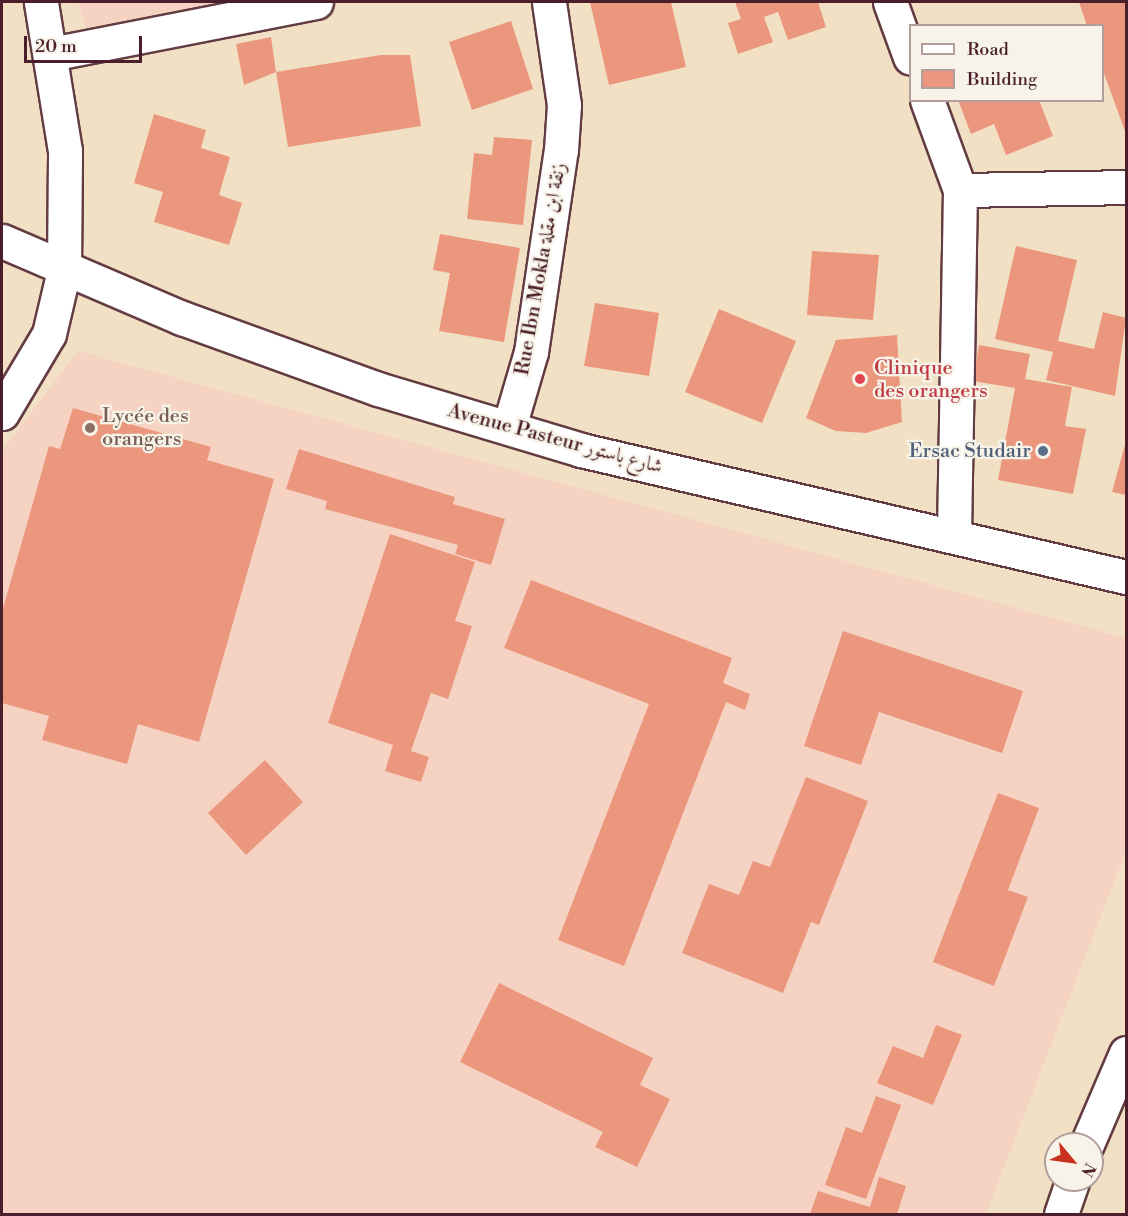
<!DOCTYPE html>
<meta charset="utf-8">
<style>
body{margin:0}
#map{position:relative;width:1128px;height:1216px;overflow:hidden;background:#f2e0c4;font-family:"Libre Bodoni",Amiri,serif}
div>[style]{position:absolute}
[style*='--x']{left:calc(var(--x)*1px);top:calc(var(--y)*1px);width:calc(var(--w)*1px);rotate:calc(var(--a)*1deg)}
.built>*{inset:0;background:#f6d2c3}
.building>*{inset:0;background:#eb977d}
.roads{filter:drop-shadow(2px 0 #633c42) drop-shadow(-2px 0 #633c42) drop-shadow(0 2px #633c42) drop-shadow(0 -2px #633c42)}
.street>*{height:33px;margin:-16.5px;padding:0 16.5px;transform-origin:16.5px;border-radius:16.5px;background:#fff}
.secondary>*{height:33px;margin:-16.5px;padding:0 16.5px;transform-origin:16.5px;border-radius:16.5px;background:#fff}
.dots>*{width:16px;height:16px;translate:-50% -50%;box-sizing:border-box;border:3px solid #f7f3e8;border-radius:50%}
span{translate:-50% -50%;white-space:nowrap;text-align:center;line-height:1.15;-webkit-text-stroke:4.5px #f7f3e8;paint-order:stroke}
.street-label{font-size:20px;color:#4a1f2b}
.health-label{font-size:20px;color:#be3a42}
.left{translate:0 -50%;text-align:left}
.education-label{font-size:20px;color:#785e54}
.service-label{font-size:20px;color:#4e5e75}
.right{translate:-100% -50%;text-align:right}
.frame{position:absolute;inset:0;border:3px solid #4a1f2b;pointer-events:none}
.legend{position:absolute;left:909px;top:24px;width:195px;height:78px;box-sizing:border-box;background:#f7f3e8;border:2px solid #b29e9c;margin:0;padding:8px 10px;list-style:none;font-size:18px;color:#4a1f2b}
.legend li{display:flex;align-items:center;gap:12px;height:30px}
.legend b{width:30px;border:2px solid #b29e9c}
.north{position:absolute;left:1044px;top:1132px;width:60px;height:60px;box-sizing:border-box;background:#f7f3e8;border:2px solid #b29e9c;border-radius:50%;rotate:119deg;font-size:16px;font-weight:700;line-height:24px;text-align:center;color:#4a1f2b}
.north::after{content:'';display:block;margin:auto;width:21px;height:27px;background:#c8321e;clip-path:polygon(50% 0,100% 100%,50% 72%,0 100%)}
.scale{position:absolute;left:24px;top:36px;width:118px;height:27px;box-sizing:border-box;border:3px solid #4a1f2b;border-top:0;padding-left:8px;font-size:18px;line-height:21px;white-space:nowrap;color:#4a1f2b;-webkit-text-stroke:4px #f7f3e8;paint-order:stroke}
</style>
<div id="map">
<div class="built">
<div style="clip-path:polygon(78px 2px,228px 2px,87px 33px)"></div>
<div style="clip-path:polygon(78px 351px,1126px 638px,1126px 851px,986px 1214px,2px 1214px,2px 451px)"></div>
</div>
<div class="building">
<div style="clip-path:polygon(590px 2px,671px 2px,686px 67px,609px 85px)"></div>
<div style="clip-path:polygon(735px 2px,818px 2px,826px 27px,788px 40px,778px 12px,764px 17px,773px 42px,738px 54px,728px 23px,741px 19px)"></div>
<div style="clip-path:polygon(1079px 2px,1126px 2px,1126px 134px,1102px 68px,1102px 26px,1087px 26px)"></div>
<div style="clip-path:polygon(511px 21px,533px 89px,472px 110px,449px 42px)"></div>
<div style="clip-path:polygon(271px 37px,276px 72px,244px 85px,236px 44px)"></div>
<div style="clip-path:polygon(381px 55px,410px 55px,421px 126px,288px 147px,276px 72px)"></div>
<div style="clip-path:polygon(958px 100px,1039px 100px,1053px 136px,1006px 155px,994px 124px,971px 134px)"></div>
<div style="clip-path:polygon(154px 114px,206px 130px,201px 148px,230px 157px,219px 195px,242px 203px,229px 245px,154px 222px,163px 192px,134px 183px)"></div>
<div style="clip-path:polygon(494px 137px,532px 140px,523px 225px,467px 219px,474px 153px,492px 155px)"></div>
<div style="clip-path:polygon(440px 234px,520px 248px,504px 342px,439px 331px,450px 273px,433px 270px)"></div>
<div style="clip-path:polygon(1016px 246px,1077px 260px,1058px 341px,1094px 349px,1103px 312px,1126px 318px,1115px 396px,1046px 380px,1053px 352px,995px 339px)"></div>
<div style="clip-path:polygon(812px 251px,879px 255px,873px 320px,807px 315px)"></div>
<div style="clip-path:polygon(595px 303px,659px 313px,649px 376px,584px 366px)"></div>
<div style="clip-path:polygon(719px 309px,796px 341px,762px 423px,685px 392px)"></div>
<div style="clip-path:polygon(897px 335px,902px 422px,866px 433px,836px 431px,806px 418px,836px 340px)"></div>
<div style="clip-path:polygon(979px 345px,1030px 354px,1025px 379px,1072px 387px,1065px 426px,1086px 429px,1073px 494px,998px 480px,1015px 388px,973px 381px)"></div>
<div style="clip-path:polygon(73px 408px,211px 447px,207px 460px,274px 479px,199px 742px,138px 724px,127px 764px,42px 740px,49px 716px,2px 703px,2px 612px,49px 446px,60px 449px)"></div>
<div style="clip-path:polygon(1126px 441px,1126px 495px,1112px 492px)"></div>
<div style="clip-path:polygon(299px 449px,455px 497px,453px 504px,505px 519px,491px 565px,455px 554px,458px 545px,325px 509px,327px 501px,286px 489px)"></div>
<div style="clip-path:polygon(390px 534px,475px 562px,455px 621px,472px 626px,448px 699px,431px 693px,411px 751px,429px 757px,421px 782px,385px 771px,393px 745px,328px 723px)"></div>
<div style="clip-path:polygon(531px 580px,732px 658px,723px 683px,750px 694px,745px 710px,726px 702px,624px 966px,558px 940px,649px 704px,504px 648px)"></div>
<div style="clip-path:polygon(843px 631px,1023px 691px,1002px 753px,879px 712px,861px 765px,804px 746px)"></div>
<div style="clip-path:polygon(265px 760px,303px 802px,246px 855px,208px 813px)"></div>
<div style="clip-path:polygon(806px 777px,868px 801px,819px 925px,811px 922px,783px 993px,682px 953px,709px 884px,739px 895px,753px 861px,770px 867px)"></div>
<div style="clip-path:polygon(998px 793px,1039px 808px,1008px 890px,1028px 897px,994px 986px,933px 962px)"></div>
<div style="clip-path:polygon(499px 983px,653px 1058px,640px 1085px,670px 1099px,637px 1167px,595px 1147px,603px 1132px,460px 1062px)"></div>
<div style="clip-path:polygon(936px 1025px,962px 1035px,933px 1105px,877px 1083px,893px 1046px,923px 1058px)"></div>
<div style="clip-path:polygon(876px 1096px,901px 1105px,866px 1199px,825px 1185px,846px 1127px,862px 1133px)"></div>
<div style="clip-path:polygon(879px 1177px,906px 1186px,897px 1214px,810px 1214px,818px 1191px,870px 1207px)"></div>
</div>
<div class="roads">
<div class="street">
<div style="--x:890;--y:2;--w:59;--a:70"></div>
<div style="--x:51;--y:54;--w:270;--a:-11.1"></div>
<div style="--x:927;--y:100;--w:96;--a:69.9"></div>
<div style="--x:960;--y:190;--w:343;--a:91"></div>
<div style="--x:960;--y:190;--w:166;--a:-1"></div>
<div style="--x:2;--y:413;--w:92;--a:-59.3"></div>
<div style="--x:49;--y:334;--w:66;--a:-76.8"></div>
<div style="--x:64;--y:270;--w:119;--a:-89.5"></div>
<div style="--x:65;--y:151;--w:151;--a:-99.2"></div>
<div style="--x:509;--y:427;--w:78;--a:-73.7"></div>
<div style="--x:531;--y:352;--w:204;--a:-81.6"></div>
<div style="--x:561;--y:150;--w:45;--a:-86.2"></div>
<div style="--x:564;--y:105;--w:104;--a:-98.3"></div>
</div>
<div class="secondary">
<div style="--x:2;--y:241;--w:196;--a:23.2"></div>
<div style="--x:182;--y:318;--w:208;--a:19.9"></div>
<div style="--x:378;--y:389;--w:212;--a:16.7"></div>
<div style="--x:581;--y:450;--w:560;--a:13.12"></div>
<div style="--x:1087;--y:1144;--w:99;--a:-66.8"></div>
<div style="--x:1061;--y:1214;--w:36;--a:-71"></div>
</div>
</div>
<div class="dots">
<div style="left:860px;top:379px;background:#e0444e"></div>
<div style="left:90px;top:428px;background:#8d6e63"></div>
<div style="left:1043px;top:451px;background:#5c6f8a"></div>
</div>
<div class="street-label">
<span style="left:541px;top:269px;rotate:-80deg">Rue Ibn Mokla زنقة ابن مقلة</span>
<span style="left:555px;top:439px;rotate:15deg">Avenue Pasteur شارع باستور</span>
</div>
<div class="health-label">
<span class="left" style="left:874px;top:380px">Clinique<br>des orangers</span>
</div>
<div class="education-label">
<span class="left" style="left:102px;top:428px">Lycée des<br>orangers</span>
</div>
<div class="service-label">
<span class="right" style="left:1031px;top:451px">Ersac Studair</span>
</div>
<div class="frame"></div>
<ul class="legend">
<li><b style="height:8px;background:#fff"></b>Road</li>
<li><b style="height:16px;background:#eb977d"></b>Building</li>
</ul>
<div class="north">N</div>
<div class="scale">20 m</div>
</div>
